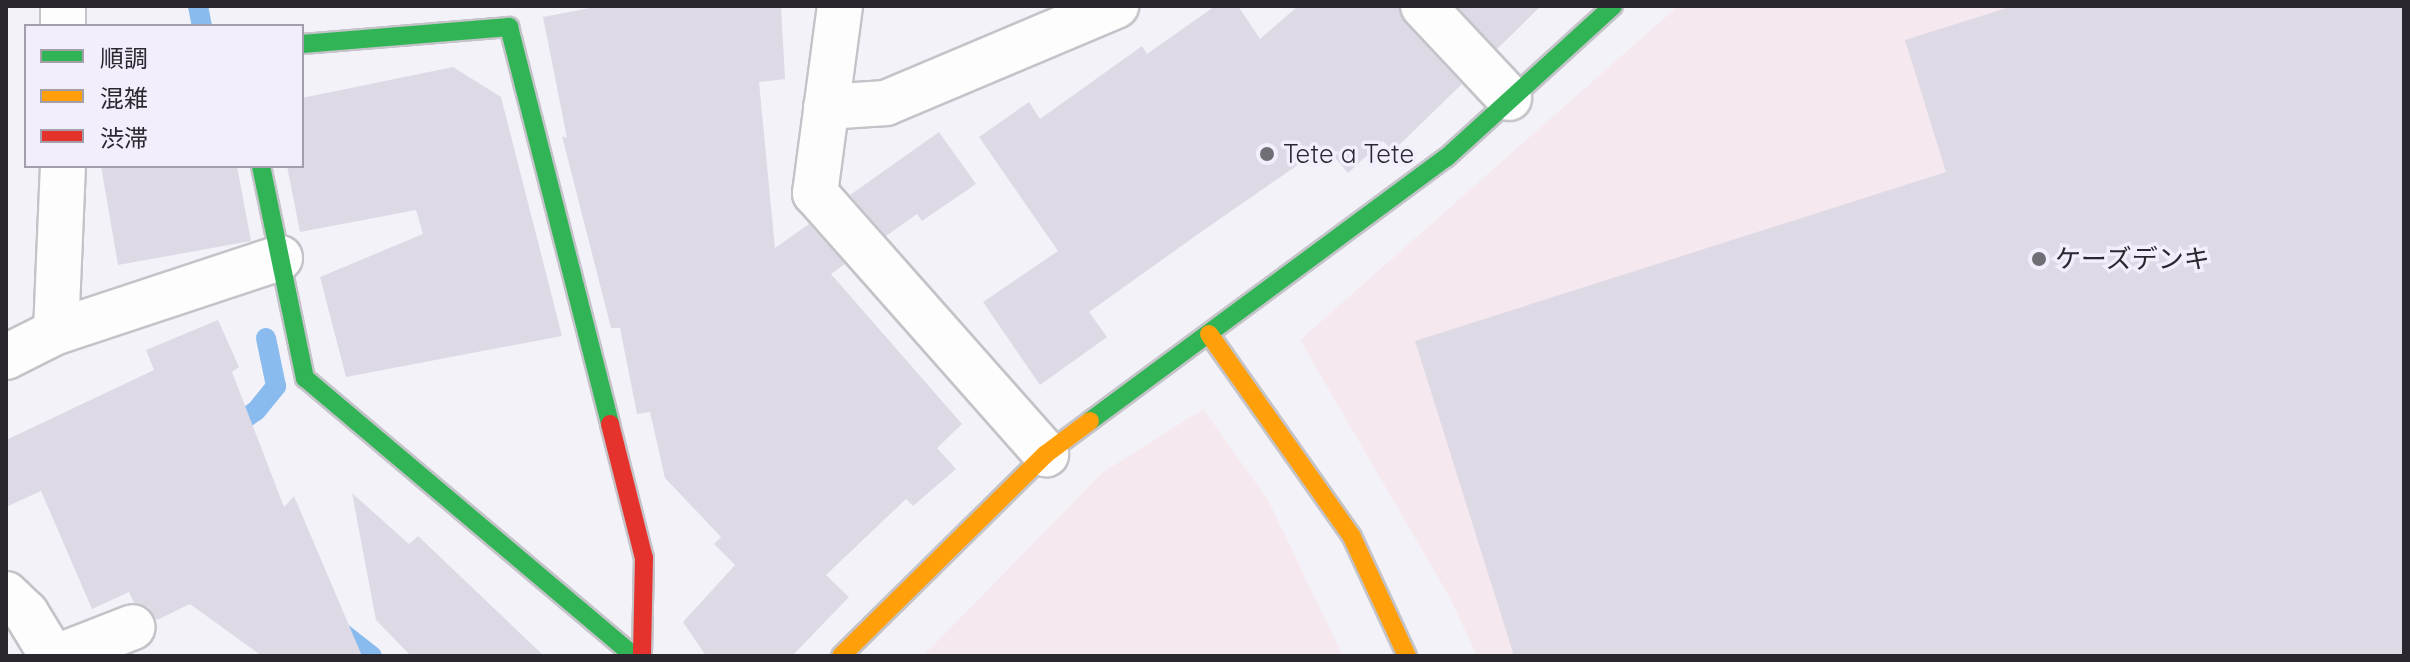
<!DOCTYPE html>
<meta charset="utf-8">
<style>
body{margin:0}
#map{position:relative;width:2410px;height:662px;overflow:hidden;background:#f3f2f8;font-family:Quicksand,"Noto Sans JP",sans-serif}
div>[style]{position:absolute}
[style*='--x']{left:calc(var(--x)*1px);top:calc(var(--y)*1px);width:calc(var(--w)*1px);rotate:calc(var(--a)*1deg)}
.commercial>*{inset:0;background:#f6e8ef}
.stream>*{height:20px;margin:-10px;padding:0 10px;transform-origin:10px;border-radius:10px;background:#89bbee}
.building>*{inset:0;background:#dddae6}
.roads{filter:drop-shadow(2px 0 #c4c3c8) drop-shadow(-2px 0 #c4c3c8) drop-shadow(0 2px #c4c3c8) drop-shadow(0 -2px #c4c3c8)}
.street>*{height:44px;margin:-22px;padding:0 22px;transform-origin:22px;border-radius:22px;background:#fdfdfe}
.fast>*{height:18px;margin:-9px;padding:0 9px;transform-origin:9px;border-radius:9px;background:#30b455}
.slow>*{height:18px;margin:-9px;padding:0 9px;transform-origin:9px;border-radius:9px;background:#ff9f0a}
.jam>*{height:18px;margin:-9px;padding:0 9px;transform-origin:9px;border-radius:9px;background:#e5322d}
.dots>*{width:22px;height:22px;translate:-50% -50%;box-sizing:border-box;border:4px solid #f2eefc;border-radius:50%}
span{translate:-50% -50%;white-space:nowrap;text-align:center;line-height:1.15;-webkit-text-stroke:7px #f2eefc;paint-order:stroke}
.poi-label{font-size:26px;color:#2a282e}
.left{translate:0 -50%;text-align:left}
.frame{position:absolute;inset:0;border:8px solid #2a282e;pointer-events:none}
.legend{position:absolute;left:24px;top:24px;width:280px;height:144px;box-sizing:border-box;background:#f2eefc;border:2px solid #a29faa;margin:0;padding:10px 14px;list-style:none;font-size:24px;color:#2a282e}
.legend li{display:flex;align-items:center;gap:16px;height:40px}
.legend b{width:40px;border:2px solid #a29faa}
</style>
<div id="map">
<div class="commercial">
<div style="clip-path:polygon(1678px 6px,2404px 6px,2404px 656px,1477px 656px,1450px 598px,1300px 340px)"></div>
<div style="clip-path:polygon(1203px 409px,1268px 500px,1343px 656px,923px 656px,1102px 473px)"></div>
</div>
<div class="stream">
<div style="--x:198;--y:6;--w:20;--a:79"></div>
<div style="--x:227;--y:431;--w:35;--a:-35"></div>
<div style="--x:256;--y:411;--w:32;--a:-51"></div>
<div style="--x:276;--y:386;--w:49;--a:-101.8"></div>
<div style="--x:335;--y:627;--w:47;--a:38.1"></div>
</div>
<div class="building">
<div style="clip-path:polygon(600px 6px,781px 6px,785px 79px,759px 82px,775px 248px,809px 224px,845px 264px,831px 274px,962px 424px,937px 448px,956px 469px,913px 506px,906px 499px,826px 575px,849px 597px,792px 656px,706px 656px,683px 622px,735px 565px,714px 544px,721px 537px,665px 478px,650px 412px,637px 414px,620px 328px,611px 328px,562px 136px,567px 138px,543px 17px)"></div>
<div style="clip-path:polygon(1215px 6px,1238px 6px,1260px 39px,1298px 6px,1399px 6px,1405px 23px,1462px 84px,1393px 151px,1383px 141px,1348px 173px,1325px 146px,1201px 232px,1089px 312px,1107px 337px,1040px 385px,983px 302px,1058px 251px,979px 137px,1029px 102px,1040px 119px,1142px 46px,1147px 54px)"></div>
<div style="clip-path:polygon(1457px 6px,1541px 6px,1497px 49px)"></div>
<div style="clip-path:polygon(2013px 6px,2404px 6px,2404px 656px,1514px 656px,1415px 341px,1946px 172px,1905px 40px)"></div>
<div style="clip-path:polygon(453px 67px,501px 97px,562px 336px,346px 377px,320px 277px,423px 234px,416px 210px,300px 232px,287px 166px,302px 166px,302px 98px)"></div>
<div style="clip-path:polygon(939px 132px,976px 184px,922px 221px,917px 214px,886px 236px,850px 195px)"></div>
<div style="clip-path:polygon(101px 166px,237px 166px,251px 241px,118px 265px)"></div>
<div style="clip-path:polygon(218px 320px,239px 367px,232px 372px,284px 507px,294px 496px,362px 656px,262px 656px,190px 604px,157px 620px,148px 607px,134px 603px,129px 592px,92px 609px,41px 491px,6px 507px,6px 440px,154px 370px,146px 350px)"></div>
<div style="clip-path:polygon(352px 493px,409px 544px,418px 536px,544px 656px,411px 656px,376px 620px)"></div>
</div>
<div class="roads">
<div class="street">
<div style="--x:63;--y:6;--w:20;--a:90"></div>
<div style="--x:840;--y:6;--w:189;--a:97.6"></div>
<div style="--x:815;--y:193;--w:349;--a:48.5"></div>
<div style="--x:1423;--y:6;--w:126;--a:46.9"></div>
<div style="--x:826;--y:107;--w:60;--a:-3.8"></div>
<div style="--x:886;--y:103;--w:250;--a:-22.9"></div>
<div style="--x:56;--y:332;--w:166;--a:-87.6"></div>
<div style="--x:6;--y:357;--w:56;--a:-26.6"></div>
<div style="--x:56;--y:332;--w:236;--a:-18.3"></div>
<div style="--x:6;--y:594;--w:28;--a:44"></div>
<div style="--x:26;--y:613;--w:50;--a:58.8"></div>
<div style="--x:59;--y:656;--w:79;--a:-21.4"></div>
</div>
<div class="fast">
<div style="--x:302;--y:44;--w:208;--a:-4.7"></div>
<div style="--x:509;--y:27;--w:410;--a:75.7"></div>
<div style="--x:261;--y:166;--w:217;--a:78.3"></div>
<div style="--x:305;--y:378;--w:431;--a:40.2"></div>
<div style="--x:1090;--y:421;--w:443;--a:-36.5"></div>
<div style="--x:1446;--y:158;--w:226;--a:-42.3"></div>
</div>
<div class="slow">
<div style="--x:1209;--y:334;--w:248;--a:54.8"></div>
<div style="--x:1352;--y:537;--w:131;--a:65.2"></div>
<div style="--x:841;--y:656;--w:288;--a:-44.6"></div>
<div style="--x:1046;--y:454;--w:55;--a:-36.9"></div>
</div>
<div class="jam">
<div style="--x:610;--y:424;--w:138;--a:75.8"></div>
<div style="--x:644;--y:558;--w:98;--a:91.2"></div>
</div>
</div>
<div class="dots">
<div style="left:1267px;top:154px;background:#706f75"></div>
<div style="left:2039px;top:259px;background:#706f75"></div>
</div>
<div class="poi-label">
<span class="left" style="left:1283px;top:154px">Tete a Tete</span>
<span class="left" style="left:2055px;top:259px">ケーズデンキ</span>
</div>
<div class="frame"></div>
<ul class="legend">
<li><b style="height:10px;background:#30b455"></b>順調</li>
<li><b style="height:10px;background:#ff9f0a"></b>混雑</li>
<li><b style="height:10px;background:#e5322d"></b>渋滞</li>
</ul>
</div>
